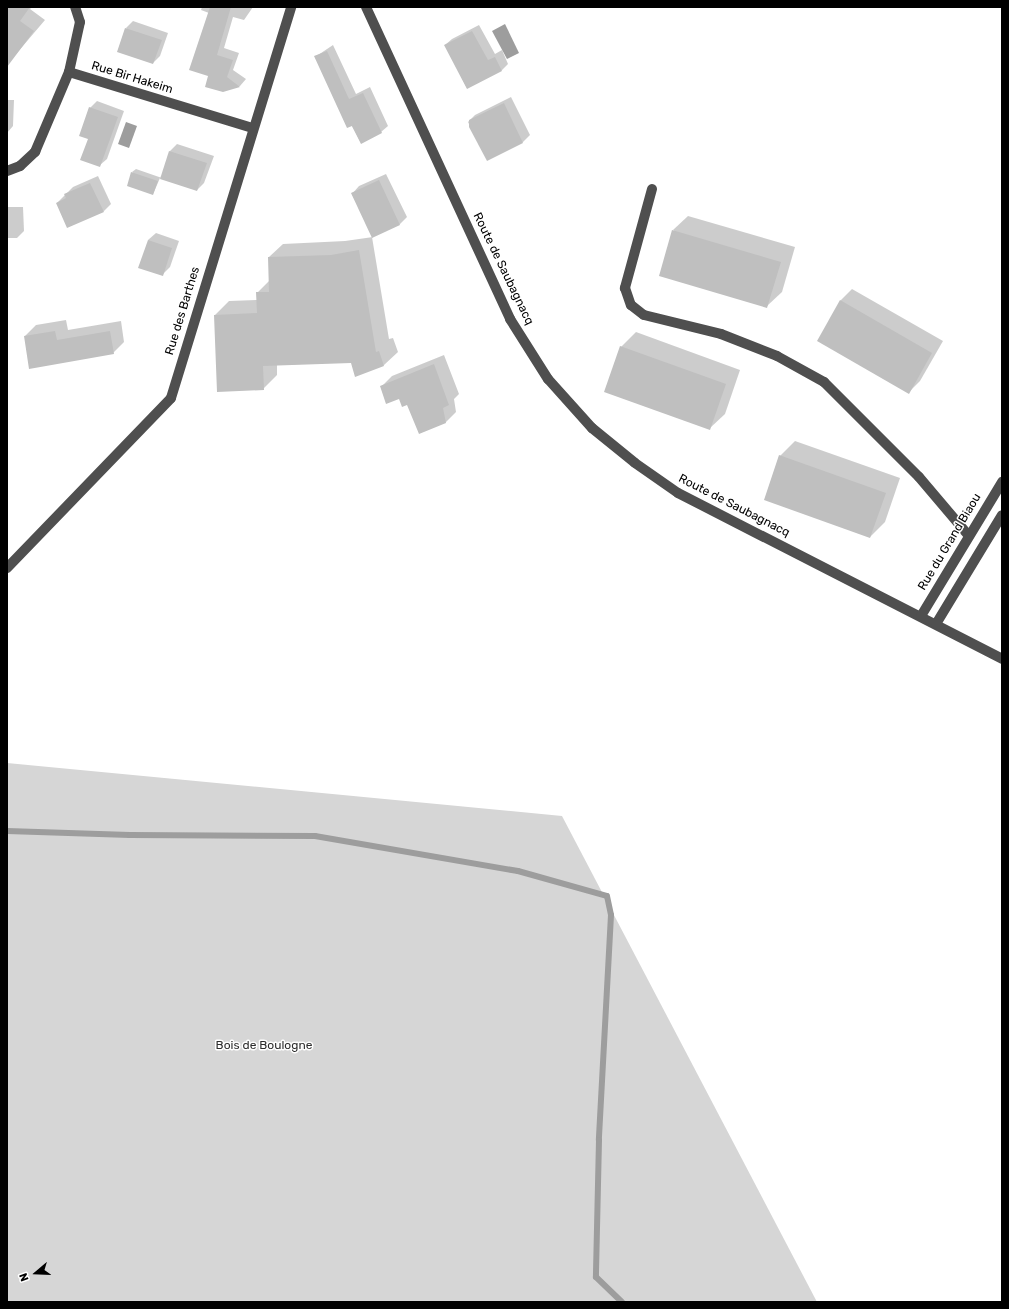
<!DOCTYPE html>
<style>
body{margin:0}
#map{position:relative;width:1009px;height:1309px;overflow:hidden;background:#fff;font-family:Rubik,sans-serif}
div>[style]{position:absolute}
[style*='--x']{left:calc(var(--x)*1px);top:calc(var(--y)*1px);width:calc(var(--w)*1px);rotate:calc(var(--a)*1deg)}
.green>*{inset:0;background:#d6d6d6}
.water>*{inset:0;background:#9d9d9d}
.shadow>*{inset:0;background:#0003}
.stream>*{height:6px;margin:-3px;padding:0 3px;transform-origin:3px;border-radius:3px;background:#9d9d9d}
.building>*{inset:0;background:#bfbfbf}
.minor>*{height:10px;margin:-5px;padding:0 5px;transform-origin:5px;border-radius:5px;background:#4f4f4f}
span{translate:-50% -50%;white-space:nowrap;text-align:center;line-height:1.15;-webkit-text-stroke:3px #fff;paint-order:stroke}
.street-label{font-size:12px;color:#000}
.park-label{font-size:12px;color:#2d2d2d}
.frame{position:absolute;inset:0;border:8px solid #000;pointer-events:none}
.north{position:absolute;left:16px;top:1253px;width:40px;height:40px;-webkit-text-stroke:3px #fff;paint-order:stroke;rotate:251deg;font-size:11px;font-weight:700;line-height:16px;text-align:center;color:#000}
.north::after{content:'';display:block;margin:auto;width:14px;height:18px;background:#000;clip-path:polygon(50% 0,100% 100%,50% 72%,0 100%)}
</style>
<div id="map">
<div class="green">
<div style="clip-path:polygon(7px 763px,562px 816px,817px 1302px,7px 1302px)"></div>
</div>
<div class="water">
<div style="clip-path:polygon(505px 24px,519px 53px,507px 59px,492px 31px)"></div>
<div style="clip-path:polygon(126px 122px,137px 126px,129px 148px,118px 144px)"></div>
</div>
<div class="shadow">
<div style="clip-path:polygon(7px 7px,32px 7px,30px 9px,45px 20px,11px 60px,7px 57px)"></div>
<div style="clip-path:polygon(202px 7px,253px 7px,244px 20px,233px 17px,224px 48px,239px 53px,233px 70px,246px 79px,240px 86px,223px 91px,206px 86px,209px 76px,209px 13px,201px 10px)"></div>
<div style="clip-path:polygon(133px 21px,168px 33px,160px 56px,153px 63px,126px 28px)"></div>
<div style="clip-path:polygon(479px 25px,495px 54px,502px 50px,508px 64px,502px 70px,467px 88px,445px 45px,452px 39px)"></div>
<div style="clip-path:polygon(333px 45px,356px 94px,370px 87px,388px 126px,381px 132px,361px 143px,315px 57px)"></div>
<div style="clip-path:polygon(7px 80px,8px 100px,14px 100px,13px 126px,7px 133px)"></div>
<div style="clip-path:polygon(511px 97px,530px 135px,523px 142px,487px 159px,468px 122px,475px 115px)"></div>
<div style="clip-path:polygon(97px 101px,124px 111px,107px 159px,100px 165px,89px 138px,90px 108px)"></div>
<div style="clip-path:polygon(177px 144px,214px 156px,204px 183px,197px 190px,160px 178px,153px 194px,132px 172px,136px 169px,162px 178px,170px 151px)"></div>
<div style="clip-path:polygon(386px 174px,407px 217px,400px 224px,372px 237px,389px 339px,393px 338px,398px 352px,384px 365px,352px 362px,277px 365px,277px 375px,263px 389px,215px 315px,229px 301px,257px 300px,257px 293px,270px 280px,269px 257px,283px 244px,345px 241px,373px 237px,352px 194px,359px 186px)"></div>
<div style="clip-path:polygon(98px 176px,111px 204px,104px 211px,57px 203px,73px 187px)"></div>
<div style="clip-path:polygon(7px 207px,23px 207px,24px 231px,17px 238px,7px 238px)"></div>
<div style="clip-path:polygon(688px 216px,795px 247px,782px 292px,767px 306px,673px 230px)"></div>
<div style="clip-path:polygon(156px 233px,179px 241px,170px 267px,163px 274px,148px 240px)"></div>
<div style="clip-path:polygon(852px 289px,943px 341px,920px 381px,909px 392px,819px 340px,841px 300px)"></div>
<div style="clip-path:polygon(66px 320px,68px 330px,121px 321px,124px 342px,113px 353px,25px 336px,36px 325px)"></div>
<div style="clip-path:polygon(636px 332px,740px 370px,725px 414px,710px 428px,621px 347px)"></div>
<div style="clip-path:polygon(444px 355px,459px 394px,454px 399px,456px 412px,446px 422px,420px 433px,408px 404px,381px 387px,392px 376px)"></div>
<div style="clip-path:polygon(795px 441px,900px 478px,885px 522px,870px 537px,780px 456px)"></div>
</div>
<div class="stream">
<div style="--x:7;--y:831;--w:123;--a:1.9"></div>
<div style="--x:130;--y:835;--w:185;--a:0.3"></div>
<div style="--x:315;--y:836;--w:206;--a:9.8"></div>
<div style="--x:518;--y:871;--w:92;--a:15.7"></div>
<div style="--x:607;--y:896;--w:19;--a:78"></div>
<div style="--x:611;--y:915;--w:225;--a:93.1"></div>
<div style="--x:599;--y:1140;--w:137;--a:91.3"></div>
<div style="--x:596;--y:1277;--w:36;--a:44"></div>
</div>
<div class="building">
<div style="clip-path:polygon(7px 7px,30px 7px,20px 21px,34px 31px,7px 67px)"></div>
<div style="clip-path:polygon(210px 7px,231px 7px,217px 55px,233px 60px,227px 77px,240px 87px,223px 92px,205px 87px,208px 76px,189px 70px)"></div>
<div style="clip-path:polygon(125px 28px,162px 40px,153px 64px,117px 52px)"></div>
<div style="clip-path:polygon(472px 31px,488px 60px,495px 57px,502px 71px,467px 89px,444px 45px)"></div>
<div style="clip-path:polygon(327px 51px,349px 99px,363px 93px,382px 133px,361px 144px,352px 126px,347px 128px,314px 56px)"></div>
<div style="clip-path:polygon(504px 103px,523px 143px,487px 161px,469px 127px,469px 120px)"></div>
<div style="clip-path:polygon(89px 107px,118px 117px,100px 167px,80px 160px,88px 139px,79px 136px)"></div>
<div style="clip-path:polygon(169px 151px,207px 163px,197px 191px,160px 179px)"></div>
<div style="clip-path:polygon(131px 172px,158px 181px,153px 195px,127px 186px)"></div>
<div style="clip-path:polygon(379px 180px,400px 225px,372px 238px,351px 193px)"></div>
<div style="clip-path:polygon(90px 183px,104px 212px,67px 228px,56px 203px,66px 198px,64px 194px)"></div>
<div style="clip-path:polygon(672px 230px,781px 262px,767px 308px,659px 276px)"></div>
<div style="clip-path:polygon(148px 240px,172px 248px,163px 276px,138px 268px)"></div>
<div style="clip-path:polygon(359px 250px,376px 352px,379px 351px,384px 366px,355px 377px,351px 363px,263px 366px,264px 390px,217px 392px,214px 315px,257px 313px,256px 292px,269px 292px,268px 257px,331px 255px)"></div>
<div style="clip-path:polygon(840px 300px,932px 353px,909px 394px,817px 341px)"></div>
<div style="clip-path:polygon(55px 331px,57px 340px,110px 331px,114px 354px,29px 369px,24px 336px)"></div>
<div style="clip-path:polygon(620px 346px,726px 384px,710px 430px,604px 392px)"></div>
<div style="clip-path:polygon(434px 364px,449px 405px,443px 408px,446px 423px,419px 434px,407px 405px,402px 407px,399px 399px,386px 404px,380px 386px)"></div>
<div style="clip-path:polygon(779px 455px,886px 493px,870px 538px,764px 500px)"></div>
</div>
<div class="minor">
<div style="--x:366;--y:7;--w:344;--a:65.2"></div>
<div style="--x:510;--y:319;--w:71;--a:57.7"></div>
<div style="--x:548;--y:379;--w:66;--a:48.1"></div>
<div style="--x:592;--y:428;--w:55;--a:39.1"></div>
<div style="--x:635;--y:463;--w:52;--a:34.9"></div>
<div style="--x:678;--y:493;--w:364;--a:27.1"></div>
<div style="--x:69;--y:72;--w:191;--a:17"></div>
<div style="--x:7;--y:171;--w:14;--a:-21"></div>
<div style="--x:20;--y:166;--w:21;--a:-43"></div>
<div style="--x:35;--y:152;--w:87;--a:-67"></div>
<div style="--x:69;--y:72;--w:51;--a:-77.6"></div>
<div style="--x:80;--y:22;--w:16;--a:-108"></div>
<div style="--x:652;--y:189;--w:103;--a:105.3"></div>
<div style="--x:625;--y:288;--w:18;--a:71"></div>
<div style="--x:631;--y:305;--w:16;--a:38"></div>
<div style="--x:644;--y:315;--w:79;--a:13.9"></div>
<div style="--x:721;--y:334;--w:60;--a:21.4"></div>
<div style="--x:777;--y:356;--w:54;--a:29"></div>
<div style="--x:824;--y:382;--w:134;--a:45"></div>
<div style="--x:919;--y:477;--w:77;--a:49.7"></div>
<div style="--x:7;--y:568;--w:236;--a:-46"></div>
<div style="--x:171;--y:398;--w:409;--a:-72.9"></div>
<div style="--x:921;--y:616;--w:157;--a:-58.8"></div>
<div style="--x:936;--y:624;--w:127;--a:-58.8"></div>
</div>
<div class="street-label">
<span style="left:132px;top:78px;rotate:17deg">Rue Bir Hakeim</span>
<span style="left:503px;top:269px;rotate:64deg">Route de Saubagnacq</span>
<span style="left:183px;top:311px;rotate:-73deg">Rue des Barthes</span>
<span style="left:734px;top:506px;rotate:27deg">Route de Saubagnacq</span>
<span style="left:950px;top:542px;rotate:-59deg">Rue du Grand Biaou</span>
</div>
<div class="park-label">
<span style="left:264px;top:1046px">Bois de Boulogne</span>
</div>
<div class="frame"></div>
<div class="north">N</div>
</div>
